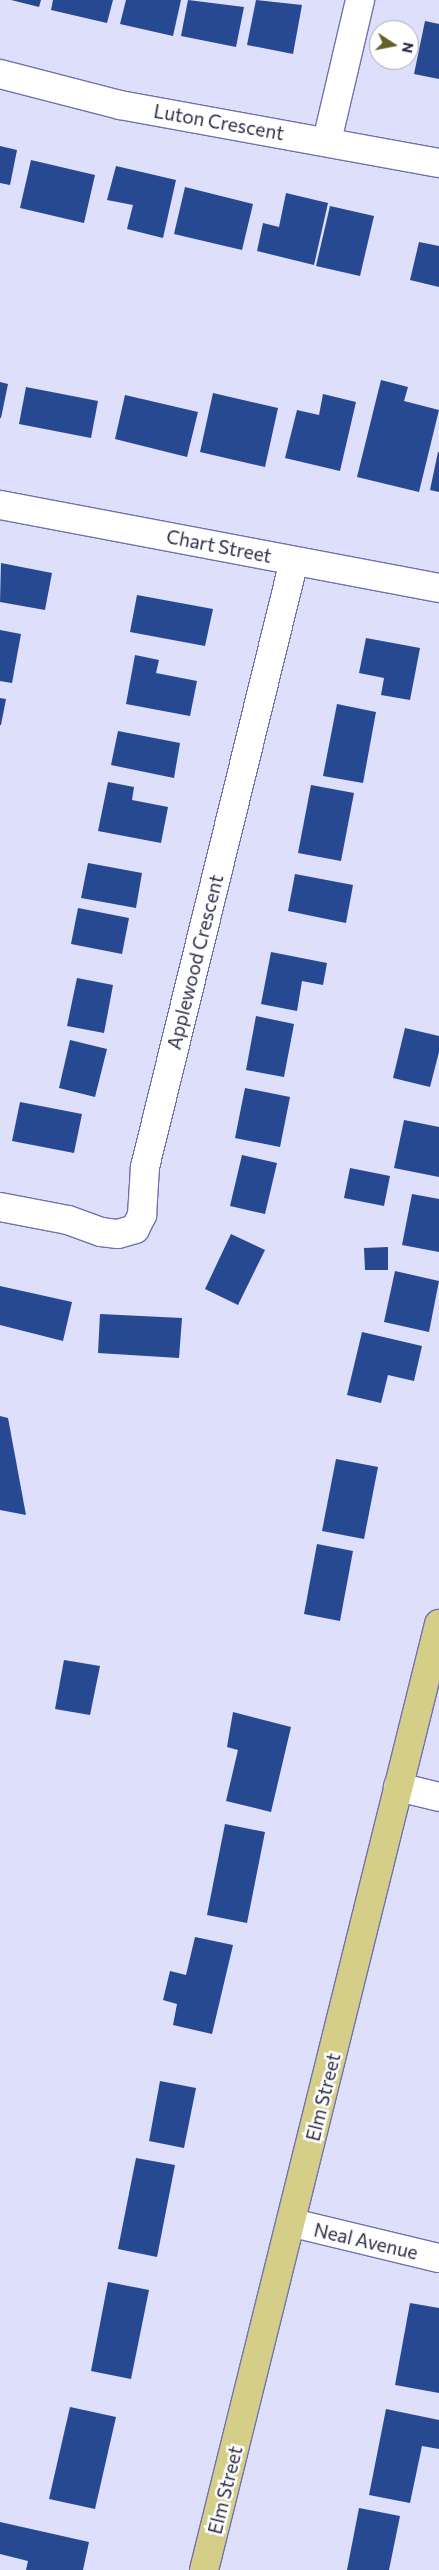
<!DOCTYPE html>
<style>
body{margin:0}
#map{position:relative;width:439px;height:2570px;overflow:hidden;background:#dddffb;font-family:Commissioner,sans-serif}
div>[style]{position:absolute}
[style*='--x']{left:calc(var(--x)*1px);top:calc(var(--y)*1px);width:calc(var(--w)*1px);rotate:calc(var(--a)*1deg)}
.building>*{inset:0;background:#274992}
.roads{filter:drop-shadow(1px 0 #7271b0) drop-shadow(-1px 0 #7271b0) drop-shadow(0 1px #7271b0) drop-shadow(0 -1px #7271b0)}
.minor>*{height:28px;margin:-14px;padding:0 14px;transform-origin:14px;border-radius:14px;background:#fff}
.major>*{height:28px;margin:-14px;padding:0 14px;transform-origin:14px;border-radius:14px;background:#d4ce89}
span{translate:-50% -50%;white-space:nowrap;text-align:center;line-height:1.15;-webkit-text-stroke:5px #fff;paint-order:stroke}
.street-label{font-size:19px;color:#2b2b46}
.north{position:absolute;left:369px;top:20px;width:50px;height:50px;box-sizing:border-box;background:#fff;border:1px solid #aaaab5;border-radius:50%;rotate:101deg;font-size:14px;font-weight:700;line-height:20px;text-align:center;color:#2b2b46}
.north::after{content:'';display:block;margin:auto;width:18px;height:22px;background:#65602d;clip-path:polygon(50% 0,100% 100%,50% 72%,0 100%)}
</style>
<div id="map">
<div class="building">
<div style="clip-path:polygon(11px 0,41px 0,39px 7px)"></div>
<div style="clip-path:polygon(53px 0,113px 0,107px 23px,51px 10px)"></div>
<div style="clip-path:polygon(126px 0,181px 0,173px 36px,120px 24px)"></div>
<div style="clip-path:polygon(188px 0,244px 7px,236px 47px,181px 36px)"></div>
<div style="clip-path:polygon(256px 0,302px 5px,293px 54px,247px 45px)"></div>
<div style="clip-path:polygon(425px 21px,439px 24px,439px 79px,414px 74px)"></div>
<div style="clip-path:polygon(0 146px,17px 150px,10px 185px,0 183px)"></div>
<div style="clip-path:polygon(31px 160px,95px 175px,84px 223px,20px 208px)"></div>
<div style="clip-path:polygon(116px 166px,176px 180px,163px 238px,127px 229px,133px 205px,107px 200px)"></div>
<div style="clip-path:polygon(185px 187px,253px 204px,242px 250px,174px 234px)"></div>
<div style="clip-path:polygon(286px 193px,328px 203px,314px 265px,257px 251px,263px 223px,279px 227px)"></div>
<div style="clip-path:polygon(330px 206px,374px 216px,360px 276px,316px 266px)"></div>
<div style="clip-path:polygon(419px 242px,439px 246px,439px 287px,410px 280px)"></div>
<div style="clip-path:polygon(381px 380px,408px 387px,404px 401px,439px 410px,419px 492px,357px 477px)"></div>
<div style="clip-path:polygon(0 382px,8px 384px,1px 418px,0 418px)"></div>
<div style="clip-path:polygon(26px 387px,98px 401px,91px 438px,19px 424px)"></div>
<div style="clip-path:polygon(213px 393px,278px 408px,265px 467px,200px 452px)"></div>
<div style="clip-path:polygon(323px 394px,356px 402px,340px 471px,285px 458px,297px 410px,319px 415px)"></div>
<div style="clip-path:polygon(125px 395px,198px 412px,187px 457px,115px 439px)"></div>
<div style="clip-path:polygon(438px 452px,439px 452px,439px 492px,430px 490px)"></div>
<div style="clip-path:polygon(1px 563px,52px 573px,45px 610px,0 602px)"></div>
<div style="clip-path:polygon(137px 595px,213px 609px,205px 646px,130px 632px)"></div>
<div style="clip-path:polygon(0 630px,21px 634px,12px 683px,0 681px)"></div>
<div style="clip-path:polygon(366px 638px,420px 648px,410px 700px,381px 695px,384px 678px,359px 673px)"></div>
<div style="clip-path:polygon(135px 655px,159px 660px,156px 673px,197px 681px,190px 716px,126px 704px)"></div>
<div style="clip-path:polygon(0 698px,6px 699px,1px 725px,0 725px)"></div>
<div style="clip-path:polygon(337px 704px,376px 712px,363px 783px,323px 776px)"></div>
<div style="clip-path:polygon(118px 731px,180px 743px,174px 778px,111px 765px)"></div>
<div style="clip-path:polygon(108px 782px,134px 787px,132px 800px,168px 807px,161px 843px,98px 831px)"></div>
<div style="clip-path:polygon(311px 785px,354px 793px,341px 861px,298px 853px)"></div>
<div style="clip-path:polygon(88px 863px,142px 873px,136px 908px,81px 898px)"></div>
<div style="clip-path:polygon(295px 874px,353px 885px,346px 923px,288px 911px)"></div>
<div style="clip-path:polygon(78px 908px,129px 918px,122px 954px,71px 944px)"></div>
<div style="clip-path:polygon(271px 952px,327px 963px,323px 985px,302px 981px,297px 1011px,261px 1004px)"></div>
<div style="clip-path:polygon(77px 978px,113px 985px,104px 1033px,67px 1026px)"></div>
<div style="clip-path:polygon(256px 1016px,294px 1024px,284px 1077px,246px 1070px)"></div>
<div style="clip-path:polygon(405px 1028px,439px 1036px,439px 1052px,430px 1087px,393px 1078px)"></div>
<div style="clip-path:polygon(70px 1040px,107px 1049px,95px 1097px,59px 1088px)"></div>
<div style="clip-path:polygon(245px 1088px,290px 1097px,280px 1147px,235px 1138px)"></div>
<div style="clip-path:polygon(20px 1102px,82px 1114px,74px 1153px,12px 1141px)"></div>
<div style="clip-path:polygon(404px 1120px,439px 1127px,439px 1177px,394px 1168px)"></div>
<div style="clip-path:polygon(242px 1155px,277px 1163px,265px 1214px,230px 1206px)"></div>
<div style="clip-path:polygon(350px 1168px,390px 1176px,384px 1206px,344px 1198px)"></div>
<div style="clip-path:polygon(412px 1194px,439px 1199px,439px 1252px,402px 1245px)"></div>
<div style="clip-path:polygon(231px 1234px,265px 1250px,238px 1305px,205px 1289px)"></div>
<div style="clip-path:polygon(388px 1247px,388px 1270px,365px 1270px,364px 1248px)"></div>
<div style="clip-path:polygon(395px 1271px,439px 1281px,429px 1332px,384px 1322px)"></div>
<div style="clip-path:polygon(0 1286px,72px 1302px,63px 1341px,0 1325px)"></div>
<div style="clip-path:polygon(100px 1314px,182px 1318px,179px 1358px,98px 1353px)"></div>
<div style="clip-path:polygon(362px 1332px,422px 1346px,414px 1381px,388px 1375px,381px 1403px,347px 1395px)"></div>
<div style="clip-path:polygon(0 1416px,8px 1418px,26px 1515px,0 1510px)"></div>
<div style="clip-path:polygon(336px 1459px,378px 1467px,364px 1539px,322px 1531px)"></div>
<div style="clip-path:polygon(317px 1544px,353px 1551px,340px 1621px,304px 1614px)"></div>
<div style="clip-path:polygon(64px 1660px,100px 1666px,90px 1715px,55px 1709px)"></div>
<div style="clip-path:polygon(233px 1712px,291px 1727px,271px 1812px,226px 1801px,238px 1750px,227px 1747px)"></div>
<div style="clip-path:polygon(225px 1824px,265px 1832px,247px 1923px,207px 1915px)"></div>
<div style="clip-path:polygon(195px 1937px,233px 1945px,212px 2034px,173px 2025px,177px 2004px,163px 2000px,170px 1971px,186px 1975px)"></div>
<div style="clip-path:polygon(160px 2081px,196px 2088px,184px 2148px,149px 2141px)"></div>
<div style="clip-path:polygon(136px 2158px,175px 2165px,157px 2257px,118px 2249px)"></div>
<div style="clip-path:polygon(108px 2282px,149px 2290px,131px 2379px,91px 2371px)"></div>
<div style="clip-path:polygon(410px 2303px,439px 2308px,439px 2393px,395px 2385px)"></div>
<div style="clip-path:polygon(70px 2407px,116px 2417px,95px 2509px,49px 2499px)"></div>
<div style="clip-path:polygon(386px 2409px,439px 2420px,439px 2449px,422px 2446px,410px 2503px,369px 2495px)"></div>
<div style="clip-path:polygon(359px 2508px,400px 2516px,389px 2570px,347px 2570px)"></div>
<div style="clip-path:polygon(0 2522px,89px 2542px,83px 2570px,26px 2570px,28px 2561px,0 2554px)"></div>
</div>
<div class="roads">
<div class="minor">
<div style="--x:0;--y:74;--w:124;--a:14.5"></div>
<div style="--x:120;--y:105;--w:324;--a:10.3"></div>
<div style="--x:327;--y:141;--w:145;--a:-76.8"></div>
<div style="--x:0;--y:505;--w:447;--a:10.7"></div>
<div style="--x:0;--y:1207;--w:69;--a:10.8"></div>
<div style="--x:68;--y:1220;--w:35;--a:20"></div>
<div style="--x:101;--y:1232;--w:17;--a:7"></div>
<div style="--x:118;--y:1234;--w:18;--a:-16"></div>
<div style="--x:135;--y:1229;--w:16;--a:-63"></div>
<div style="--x:142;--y:1215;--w:48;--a:-86.4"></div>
<div style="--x:145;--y:1167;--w:624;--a:-76.19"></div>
<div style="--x:398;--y:1787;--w:42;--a:13.7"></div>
<div style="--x:293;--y:2223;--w:150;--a:13.5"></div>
</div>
<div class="major">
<div style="--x:204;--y:2570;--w:975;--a:-76.05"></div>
</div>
</div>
<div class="street-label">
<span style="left:219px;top:122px;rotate:10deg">Luton Crescent</span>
<span style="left:219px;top:546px;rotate:11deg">Chart Street</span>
<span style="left:195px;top:962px;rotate:-76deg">Applewood Crescent</span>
<span style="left:323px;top:2097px;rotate:-76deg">Elm Street</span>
<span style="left:366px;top:2241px;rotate:13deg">Neal Avenue</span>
<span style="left:225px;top:2490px;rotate:-76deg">Elm Street</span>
</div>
<div class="north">N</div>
</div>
